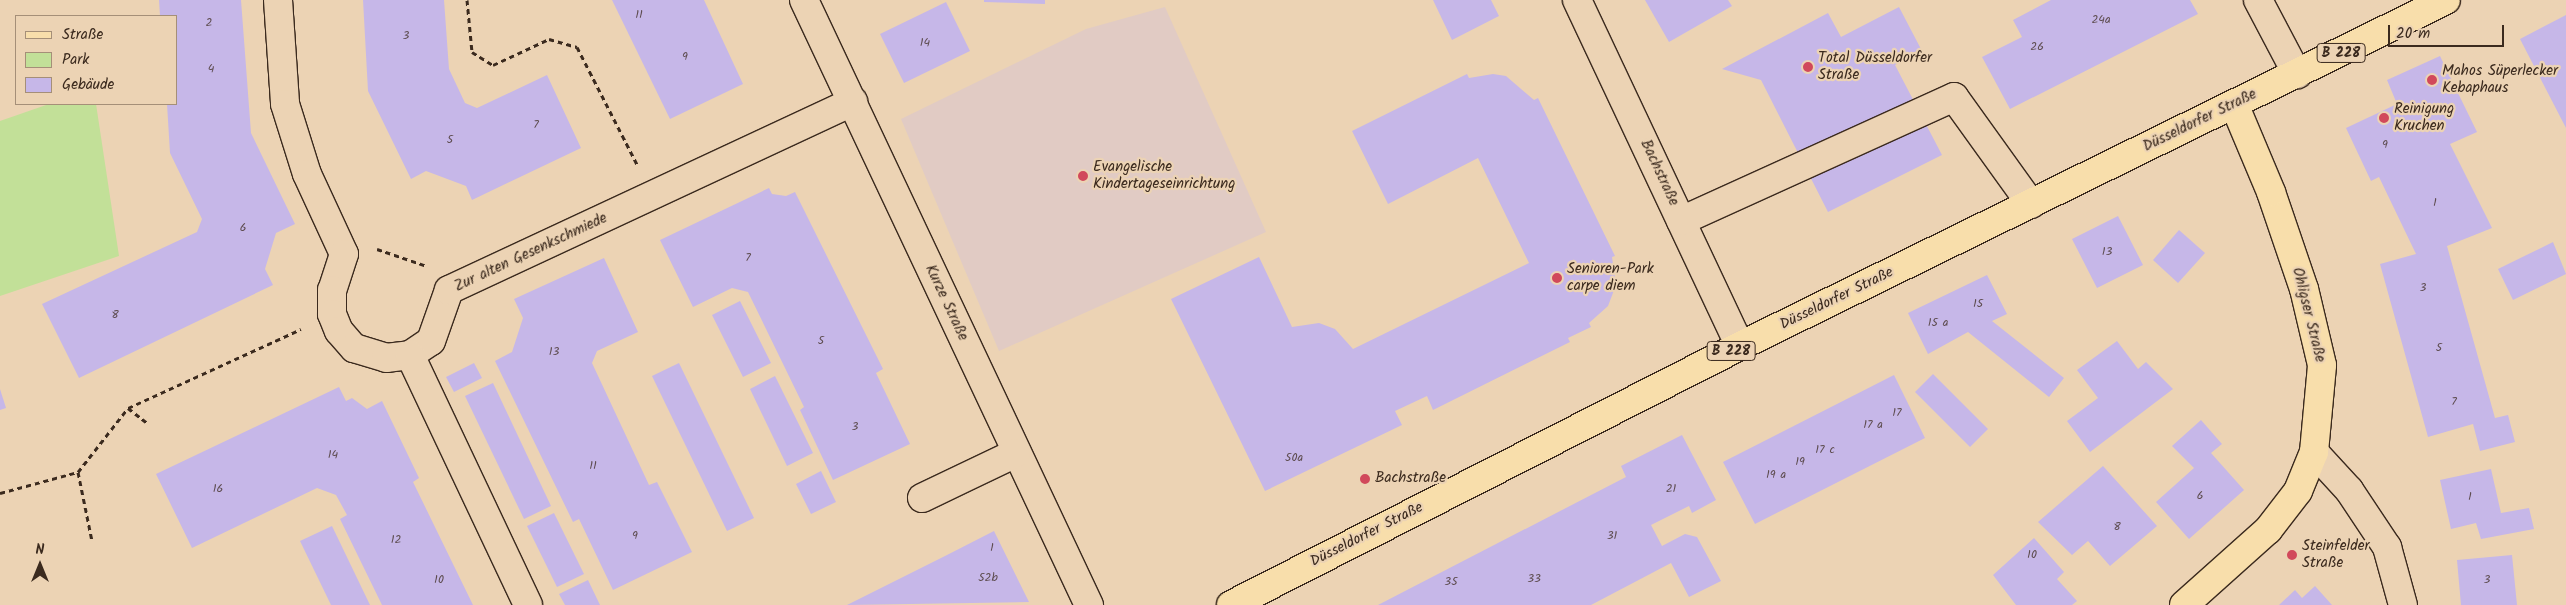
<!DOCTYPE html>
<meta charset="utf-8">
<style>
body{margin:0}
#map{position:relative;width:2566px;height:605px;overflow:hidden;background:#ecd3b4;font-family:Kalam,sans-serif}
div>[style]{position:absolute}
[style*='--x']{left:calc(var(--x)*1px);top:calc(var(--y)*1px);width:calc(var(--w)*1px);rotate:calc(var(--a)*1deg)}
.built>*{inset:0;background:#e1cbc4}
.green>*{inset:0;background:#c2e098}
.building>*{inset:0;background:#c6b7e8}
.path>*{height:3px;margin-top:-1.5px;transform-origin:0;background:repeating-linear-gradient(90deg,#3b2a1e 0 5px,transparent 0 9px)}
.roads{filter:drop-shadow(1px 0 #3b2a1e) drop-shadow(-1px 0 #3b2a1e) drop-shadow(0 1px #3b2a1e) drop-shadow(0 -1px #3b2a1e)}
.minor>*{height:28px;margin:-14px;padding:0 14px;transform-origin:14px;border-radius:14px;background:#ecd3b4}
.major>*{height:28px;margin:-14px;padding:0 14px;transform-origin:14px;border-radius:14px;background:#f8deab}
.dots>*{width:14px;height:14px;translate:-50% -50%;box-sizing:border-box;border:2px solid #ecd3b4;border-radius:50%}
span{translate:-50% -50%;white-space:nowrap;text-align:center;line-height:1.15;-webkit-text-stroke:4.5px #ecd3b4;paint-order:stroke}
.number-label{font-size:12px;color:#5e4d50}
.number-label span{-webkit-text-stroke-width:0}
.shield-label span{padding:1px 4px;background:#ecd3b4;border:1px solid;border-radius:4px;-webkit-text-stroke-width:0}
.shield-label{font-size:14px;color:#3b2a1e;font-weight:700}
.poi-label{font-size:15px;color:#3b2a1e}
.left{translate:0 -50%;text-align:left}
.street-label{font-size:15px;color:#3b2a1e}
.legend{position:absolute;left:15px;top:15px;width:162px;height:90px;box-sizing:border-box;background:#ecd3b4;border:1px solid #a58f78;margin:0;padding:6px 9px;list-style:none;font-size:15px;color:#3b2a1e}
.legend li{display:flex;align-items:center;gap:10px;height:25px}
.legend b{width:25px;border:1px solid #a58f78}
.north{position:absolute;left:15px;top:540px;width:50px;height:50px;-webkit-text-stroke:4px #ecd3b4;paint-order:stroke;rotate:0deg;font-size:14px;font-weight:700;line-height:20px;text-align:center;color:#3b2a1e}
.north::after{content:'';display:block;margin:auto;width:18px;height:22px;background:#3b2a1e;clip-path:polygon(50% 0,100% 100%,50% 72%,0 100%)}
.scale{position:absolute;left:2388px;top:25px;width:116px;height:22px;box-sizing:border-box;border:2px solid #3b2a1e;border-top:0;padding-left:6px;font-size:15px;line-height:18px;white-space:nowrap;color:#3b2a1e;-webkit-text-stroke:4px #ecd3b4;paint-order:stroke}
</style>
<div id="map">
<div class="built">
<div style="clip-path:polygon(1165px 7px,1266px 232px,999px 351px,901px 119px,1086px 29px)"></div>
</div>
<div class="green">
<div style="clip-path:polygon(49px 104px,96px 104px,119px 256px,0 296px,0 121px)"></div>
</div>
<div class="building">
<div style="clip-path:polygon(159px 0,241px 0,251px 133px,295px 224px,276px 233px,265px 269px,273px 285px,79px 378px,42px 304px,197px 232px,202px 219px,170px 153px,167px 104px,176px 104px,176px 16px,160px 16px)"></div>
<div style="clip-path:polygon(363px 0,444px 0,449px 69px,465px 103px,477px 108px,547px 75px,581px 148px,472px 200px,466px 186px,426px 171px,411px 179px,368px 91px)"></div>
<div style="clip-path:polygon(612px 0,704px 0,743px 84px,670px 119px)"></div>
<div style="clip-path:polygon(984px 0,1045px 0,1045px 4px,984px 2px)"></div>
<div style="clip-path:polygon(1433px 0,1491px 0,1499px 16px,1452px 40px)"></div>
<div style="clip-path:polygon(1645px 0,1728px 0,1732px 6px,1669px 42px)"></div>
<div style="clip-path:polygon(2051px 0,2190px 0,2198px 14px,2010px 109px,1982px 57px,2022px 37px,2013px 20px)"></div>
<div style="clip-path:polygon(946px 2px,970px 51px,904px 83px,880px 34px)"></div>
<div style="clip-path:polygon(1899px 7px,1922px 51px,1895px 65px,1942px 155px,1828px 212px,1761px 80px,1722px 69px,1828px 13px,1841px 37px)"></div>
<div style="clip-path:polygon(2566px 15px,2566px 128px,2520px 39px)"></div>
<div style="clip-path:polygon(2440px 56px,2477px 132px,2450px 144px,2492px 228px,2447px 246px,2495px 418px,2508px 415px,2515px 442px,2480px 451px,2473px 424px,2428px 437px,2380px 264px,2416px 254px,2379px 177px,2371px 181px,2346px 128px,2397px 104px,2387px 80px)"></div>
<div style="clip-path:polygon(1467px 74px,1469px 78px,1493px 74px,1506px 76px,1534px 100px,1538px 98px,1615px 256px,1612px 257px,1616px 285px,1608px 306px,1589px 323px,1591px 327px,1568px 338px,1570px 342px,1433px 410px,1427px 396px,1395px 411px,1402px 425px,1265px 491px,1171px 299px,1259px 257px,1292px 327px,1319px 323px,1335px 329px,1353px 349px,1529px 263px,1478px 158px,1388px 204px,1352px 131px)"></div>
<div style="clip-path:polygon(769px 188px,772px 194px,786px 196px,795px 192px,883px 369px,876px 373px,910px 444px,833px 480px,800px 410px,804px 407px,748px 292px,732px 288px,693px 307px,660px 240px)"></div>
<div style="clip-path:polygon(2118px 216px,2143px 265px,2097px 288px,2072px 239px)"></div>
<div style="clip-path:polygon(2179px 230px,2205px 253px,2178px 283px,2153px 260px)"></div>
<div style="clip-path:polygon(2553px 242px,2566px 274px,2513px 300px,2498px 269px)"></div>
<div style="clip-path:polygon(604px 258px,638px 332px,597px 351px,592px 363px,649px 485px,657px 482px,692px 552px,613px 590px,579px 519px,573px 522px,495px 361px,512px 352px,523px 318px,514px 299px)"></div>
<div style="clip-path:polygon(1987px 275px,2007px 314px,1992px 321px,2064px 378px,2049px 397px,1968px 332px,1928px 354px,1908px 313px)"></div>
<div style="clip-path:polygon(740px 301px,771px 363px,743px 377px,712px 315px)"></div>
<div style="clip-path:polygon(2117px 341px,2138px 369px,2146px 362px,2173px 389px,2090px 452px,2067px 421px,2098px 398px,2077px 370px)"></div>
<div style="clip-path:polygon(474px 363px,482px 378px,454px 392px,446px 377px)"></div>
<div style="clip-path:polygon(679px 363px,754px 518px,727px 531px,652px 376px)"></div>
<div style="clip-path:polygon(1933px 374px,1988px 429px,1970px 447px,1915px 392px)"></div>
<div style="clip-path:polygon(1894px 375px,1925px 438px,1755px 524px,1723px 462px)"></div>
<div style="clip-path:polygon(775px 376px,813px 453px,787px 466px,750px 389px)"></div>
<div style="clip-path:polygon(493px 383px,551px 506px,524px 519px,465px 396px)"></div>
<div style="clip-path:polygon(339px 387px,346px 401px,352px 398px,367px 409px,382px 401px,419px 478px,413px 482px,473px 605px,382px 605px,340px 519px,347px 515px,336px 495px,317px 488px,192px 548px,156px 474px)"></div>
<div style="clip-path:polygon(0 389px,6px 408px,0 410px)"></div>
<div style="clip-path:polygon(2201px 420px,2222px 444px,2211px 453px,2244px 490px,2189px 539px,2156px 502px,2194px 468px,2172px 446px)"></div>
<div style="clip-path:polygon(1682px 435px,1716px 500px,1692px 513px,1689px 506px,1651px 525px,1662px 546px,1685px 534px,1697px 537px,1721px 581px,1689px 597px,1671px 563px,1591px 605px,1378px 605px,1626px 477px,1621px 466px)"></div>
<div style="clip-path:polygon(2103px 466px,2157px 526px,2110px 566px,2088px 541px,2072px 555px,2038px 522px)"></div>
<div style="clip-path:polygon(2491px 469px,2501px 513px,2529px 508px,2534px 529px,2481px 539px,2476px 523px,2451px 529px,2440px 480px)"></div>
<div style="clip-path:polygon(821px 471px,836px 502px,811px 514px,796px 484px)"></div>
<div style="clip-path:polygon(554px 513px,584px 574px,557px 587px,527px 526px)"></div>
<div style="clip-path:polygon(332px 526px,370px 605px,331px 605px,300px 541px)"></div>
<div style="clip-path:polygon(994px 531px,1029px 602px,847px 605px,947px 555px)"></div>
<div style="clip-path:polygon(2034px 538px,2064px 572px,2057px 579px,2077px 601px,2072px 605px,2016px 605px,1993px 575px)"></div>
<div style="clip-path:polygon(2512px 555px,2517px 605px,2461px 605px,2457px 560px)"></div>
<div style="clip-path:polygon(588px 580px,600px 605px,565px 605px,559px 594px)"></div>
<div style="clip-path:polygon(2315px 586px,2332px 605px,2279px 605px,2295px 590px,2302px 598px)"></div>
</div>
<div class="path">
<div style="--x:467;--y:0;--w:52;--a:84.5"></div>
<div style="--x:472;--y:52;--w:25;--a:32"></div>
<div style="--x:493;--y:65;--w:62;--a:-24.9"></div>
<div style="--x:549;--y:39;--w:29;--a:16"></div>
<div style="--x:577;--y:47;--w:134;--a:62.9"></div>
<div style="--x:377;--y:249;--w:53;--a:18.8"></div>
<div style="--x:128;--y:408;--w:24;--a:38"></div>
<div style="--x:78;--y:472;--w:70;--a:78.5"></div>
<div style="--x:0;--y:493;--w:81;--a:-15.1"></div>
<div style="--x:78;--y:472;--w:81;--a:-52"></div>
<div style="--x:128;--y:408;--w:190;--a:-24.5"></div>
</div>
<div class="roads">
<div class="minor">
<div style="--x:278;--y:0;--w:104;--a:86.1"></div>
<div style="--x:285;--y:104;--w:73;--a:72.6"></div>
<div style="--x:307;--y:174;--w:88;--a:65.2"></div>
<div style="--x:344;--y:254;--w:38;--a:108"></div>
<div style="--x:332;--y:290;--w:24;--a:90"></div>
<div style="--x:332;--y:314;--w:18;--a:68"></div>
<div style="--x:339;--y:331;--w:23;--a:49"></div>
<div style="--x:354;--y:348;--w:34;--a:17"></div>
<div style="--x:386;--y:358;--w:24;--a:-7"></div>
<div style="--x:410;--y:355;--w:25;--a:-34"></div>
<div style="--x:431;--y:341;--w:54;--a:-70.6"></div>
<div style="--x:449;--y:290;--w:446;--a:-25"></div>
<div style="--x:804;--y:0;--w:669;--a:64.78"></div>
<div style="--x:1577;--y:0;--w:382;--a:64.8"></div>
<div style="--x:2258;--y:0;--w:84;--a:62.2"></div>
<div style="--x:1681;--y:221;--w:300;--a:-24.4"></div>
<div style="--x:1954;--y:97;--w:132;--a:54.3"></div>
<div style="--x:410;--y:355;--w:276;--a:64.7"></div>
<div style="--x:2314;--y:452;--w:52;--a:47.4"></div>
<div style="--x:2349;--y:490;--w:69;--a:56.3"></div>
<div style="--x:2387;--y:547;--w:60;--a:74.6"></div>
<div style="--x:922;--y:498;--w:104;--a:-25.6"></div>
</div>
<div class="major">
<div style="--x:1231;--y:605;--w:571;--a:-26.97"></div>
<div style="--x:1740;--y:346;--w:786;--a:-26.11"></div>
<div style="--x:2184;--y:605;--w:113;--a:-41.8"></div>
<div style="--x:2268;--y:530;--w:49;--a:-52.4"></div>
<div style="--x:2298;--y:491;--w:42;--a:-67.7"></div>
<div style="--x:2314;--y:452;--w:87;--a:-84.7"></div>
<div style="--x:2322;--y:365;--w:78;--a:-103.3"></div>
<div style="--x:2304;--y:289;--w:102;--a:-108.8"></div>
<div style="--x:2271;--y:192;--w:95;--a:-112.8"></div>
</div>
</div>
<div class="dots">
<div style="left:1808px;top:67px;background:#d1495b"></div>
<div style="left:2432px;top:80px;background:#d1495b"></div>
<div style="left:2384px;top:118px;background:#d1495b"></div>
<div style="left:1083px;top:176px;background:#d1495b"></div>
<div style="left:1557px;top:278px;background:#d1495b"></div>
<div style="left:1365px;top:479px;background:#d1495b"></div>
<div style="left:2292px;top:555px;background:#d1495b"></div>
</div>
<div class="number-label">
<span style="left:639px;top:15px">11</span>
<span style="left:2101px;top:20px">24a</span>
<span style="left:209px;top:23px">2</span>
<span style="left:406px;top:36px">3</span>
<span style="left:925px;top:43px">14</span>
<span style="left:2037px;top:47px">26</span>
<span style="left:685px;top:57px">9</span>
<span style="left:211px;top:69px">4</span>
<span style="left:536px;top:125px">7</span>
<span style="left:450px;top:140px">5</span>
<span style="left:2385px;top:145px">9</span>
<span style="left:2435px;top:203px">1</span>
<span style="left:243px;top:228px">6</span>
<span style="left:2107px;top:252px">13</span>
<span style="left:748px;top:258px">7</span>
<span style="left:2423px;top:288px">3</span>
<span style="left:1978px;top:304px">15</span>
<span style="left:115px;top:315px">8</span>
<span style="left:1938px;top:323px">15 a</span>
<span style="left:821px;top:341px">5</span>
<span style="left:2439px;top:348px">5</span>
<span style="left:554px;top:352px">13</span>
<span style="left:2454px;top:402px">7</span>
<span style="left:1897px;top:413px">17</span>
<span style="left:1873px;top:425px">17 a</span>
<span style="left:855px;top:427px">3</span>
<span style="left:1825px;top:450px">17 c</span>
<span style="left:333px;top:455px">14</span>
<span style="left:1294px;top:458px">50a</span>
<span style="left:1800px;top:462px">19</span>
<span style="left:593px;top:466px">11</span>
<span style="left:1776px;top:475px">19 a</span>
<span style="left:218px;top:489px">16</span>
<span style="left:1671px;top:489px">21</span>
<span style="left:2200px;top:496px">6</span>
<span style="left:2470px;top:497px">1</span>
<span style="left:2117px;top:527px">8</span>
<span style="left:635px;top:536px">9</span>
<span style="left:1612px;top:536px">31</span>
<span style="left:396px;top:540px">12</span>
<span style="left:992px;top:548px">1</span>
<span style="left:2032px;top:555px">10</span>
<span style="left:988px;top:578px">52b</span>
<span style="left:1534px;top:579px">33</span>
<span style="left:439px;top:580px">10</span>
<span style="left:2487px;top:580px">3</span>
<span style="left:1451px;top:582px">35</span>
</div>
<div class="shield-label">
<span style="left:2341px;top:53px">B 228</span>
<span style="left:1731px;top:351px">B 228</span>
</div>
<div class="poi-label">
<span class="left" style="left:1818px;top:67px">Total Düsseldorfer<br>Straße</span>
<span class="left" style="left:2442px;top:80px">Mahos Süperlecker<br>Kebaphaus</span>
<span class="left" style="left:2394px;top:118px">Reinigung<br>Kruchen</span>
<span class="left" style="left:1093px;top:176px">Evangelische<br>Kindertageseinrichtung</span>
<span class="left" style="left:1567px;top:278px">Senioren-Park<br>carpe diem</span>
<span class="left" style="left:1375px;top:479px">Bachstraße</span>
<span class="left" style="left:2302px;top:555px">Steinfelder<br>Straße</span>
</div>
<div class="street-label">
<span style="left:2200px;top:121px;rotate:-26deg">Düsseldorfer Straße</span>
<span style="left:1659px;top:173px;rotate:65deg">Bachstraße</span>
<span style="left:531px;top:253px;rotate:-25deg">Zur alten Gesenkschmiede</span>
<span style="left:1837px;top:299px;rotate:-26deg">Düsseldorfer Straße</span>
<span style="left:946px;top:303px;rotate:65deg">Kurze Straße</span>
<span style="left:2308px;top:315px;rotate:76deg">Ohligser Straße</span>
<span style="left:1367px;top:535px;rotate:-27deg">Düsseldorfer Straße</span>
</div>
<ul class="legend">
<li><b style="height:6px;background:#f8deab"></b>Straße</li>
<li><b style="height:14px;background:#c2e098"></b>Park</li>
<li><b style="height:14px;background:#c6b7e8"></b>Gebäude</li>
</ul>
<div class="north">N</div>
<div class="scale">20 m</div>
</div>
